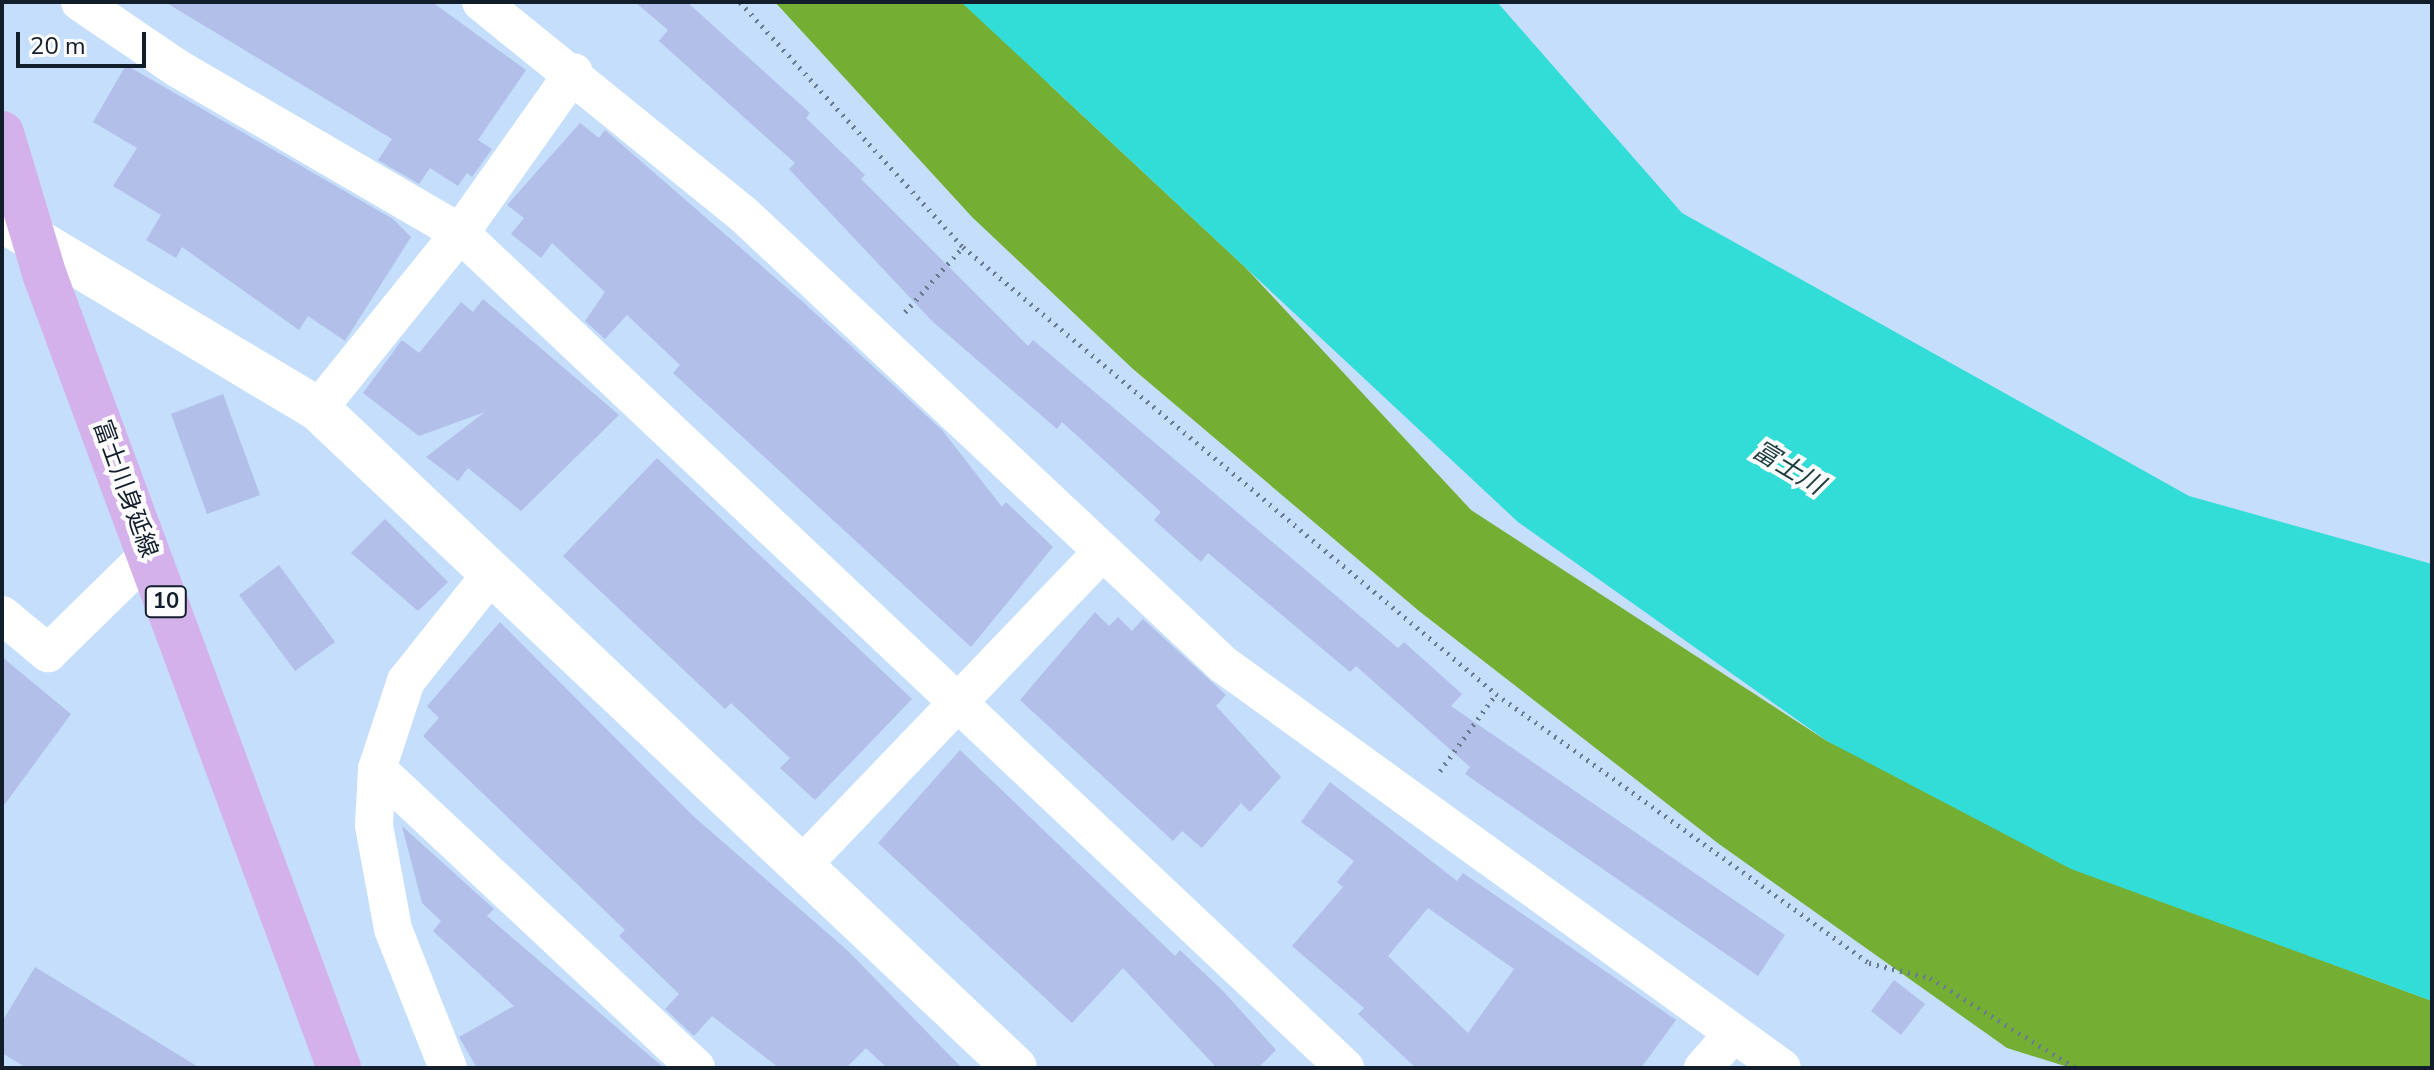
<!DOCTYPE html>
<meta charset="utf-8">
<style>
body{margin:0}
#map{position:relative;width:2434px;height:1070px;overflow:hidden;background:#c4defb;font-family:"Nunito Sans","Noto Sans JP",sans-serif}
div>[style]{position:absolute}
[style*='--x']{left:calc(var(--x)*1px);top:calc(var(--y)*1px);width:calc(var(--w)*1px);rotate:calc(var(--a)*1deg)}
.forest>*{inset:0;background:#74ae32}
.water>*{inset:0;background:#32dcd7}
.building>*{inset:0;background:#b2bfe9}
.path>*{height:5px;margin-top:-2.5px;transform-origin:0;background:repeating-linear-gradient(90deg,#697c91 0 2px,transparent 0 8px)}
.minor>*{height:38px;margin:-19px;padding:0 19px;transform-origin:19px;border-radius:19px;background:#fff}
.tertiary>*{height:44px;margin:-22px;padding:0 22px;transform-origin:22px;border-radius:22px;background:#fff}
.primary>*{height:44px;margin:-22px;padding:0 22px;transform-origin:22px;border-radius:22px;background:#d4b1ea}
span{translate:-50% -50%;white-space:nowrap;text-align:center;line-height:1.15;-webkit-text-stroke:8px #fcfcfc;paint-order:stroke}
.shield-label span{padding:2px 6px;background:#fcfcfc;border:2px solid;border-radius:6px;-webkit-text-stroke-width:0}
.shield-label{font-size:22px;color:#121e2b;font-weight:700}
.street-label{font-size:24px;color:#121e2b}
.water-label{font-size:26px;color:#1c3d3c;font-style:italic}
.frame{position:absolute;inset:0;border:4px solid #121e2b;pointer-events:none}
.scale{position:absolute;left:16px;top:32px;width:130px;height:36px;box-sizing:border-box;border:4px solid #121e2b;border-top:0;padding-left:10px;font-size:24px;line-height:28px;white-space:nowrap;color:#121e2b;-webkit-text-stroke:6px #fcfcfc;paint-order:stroke}
</style>
<div id="map">
<div class="forest">
<div style="clip-path:polygon(775px 2px,973px 2px,1051px 86px,1246px 268px,1471px 510px,1827px 741px,2164px 902px,2432px 1001px,2432px 1068px,2071px 1068px,2007px 1048px,1719px 844px,1419px 611px,1133px 369px,972px 217px)"></div>
</div>
<div class="water">
<div style="clip-path:polygon(961px 2px,1497px 2px,1682px 213px,2189px 496px,2432px 564px,2432px 1001px,2071px 869px,1827px 741px,1518px 522px)"></div>
</div>
<div class="building">
<div style="clip-path:polygon(165px 2px,432px 2px,526px 70px,478px 140px,492px 149px,472px 177px,467px 173px,458px 186px,430px 168px,419px 184px,378px 160px,392px 139px)"></div>
<div style="clip-path:polygon(635px 2px,687px 2px,810px 113px,806px 118px,865px 175px,861px 179px,1028px 346px,1033px 340px,1398px 648px,1404px 642px,1462px 694px,1451px 706px,1785px 935px,1758px 976px,1465px 774px,1470px 767px,1356px 666px,1350px 672px,1208px 553px,1201px 562px,1154px 520px,1161px 512px,1062px 422px,1057px 429px,932px 321px,789px 169px,795px 163px,659px 41px,668px 30px)"></div>
<div style="clip-path:polygon(126px 65px,393px 219px,411px 237px,345px 341px,308px 316px,299px 330px,182px 247px,176px 258px,146px 240px,161px 215px,113px 186px,137px 148px,93px 122px)"></div>
<div style="clip-path:polygon(580px 123px,599px 138px,605px 130px,803px 302px,942px 430px,1002px 507px,1006px 502px,1053px 547px,971px 647px,673px 373px,680px 365px,627px 315px,605px 339px,585px 321px,605px 292px,552px 243px,541px 258px,511px 234px,524px 218px,507px 205px)"></div>
<div style="clip-path:polygon(483px 299px,619px 415px,521px 511px,468px 468px,458px 481px,426px 457px,485px 412px,419px 436px,363px 393px,402px 340px,419px 353px,461px 302px,473px 312px)"></div>
<div style="clip-path:polygon(223px 394px,260px 495px,207px 514px,171px 414px)"></div>
<div style="clip-path:polygon(657px 458px,912px 699px,815px 800px,780px 768px,790px 758px,731px 703px,725px 709px,563px 556px)"></div>
<div style="clip-path:polygon(385px 519px,448px 582px,418px 611px,351px 553px)"></div>
<div style="clip-path:polygon(279px 565px,335px 642px,295px 671px,239px 595px)"></div>
<div style="clip-path:polygon(1095px 612px,1109px 626px,1118px 617px,1132px 631px,1143px 619px,1226px 695px,1216px 706px,1281px 777px,1250px 812px,1241px 803px,1202px 848px,1182px 831px,1173px 841px,1020px 700px)"></div>
<div style="clip-path:polygon(500px 622px,692px 815px,848px 951px,962px 1068px,887px 1068px,866px 1048px,846px 1068px,779px 1068px,712px 1016px,694px 1036px,665px 1009px,679px 994px,619px 936px,625px 930px,423px 736px,439px 718px,427px 706px)"></div>
<div style="clip-path:polygon(2px 657px,71px 714px,2px 808px)"></div>
<div style="clip-path:polygon(960px 750px,1175px 956px,1180px 950px,1224px 992px,1276px 1050px,1258px 1068px,1217px 1068px,1123px 968px,1072px 1023px,878px 843px)"></div>
<div style="clip-path:polygon(evenodd,1330px 782px,1457px 881px,1463px 873px,1676px 1020px,1641px 1068px,1416px 1068px,1358px 1014px,1364px 1008px,1292px 946px,1343px 887px,1337px 882px,1354px 861px,1301px 822px,1330px 782px,1428px 908px,1514px 969px,1468px 1033px,1388px 956px,1428px 908px)"></div>
<div style="clip-path:polygon(402px 826px,494px 909px,487px 916px,664px 1068px,477px 1068px,459px 1037px,514px 1006px,433px 931px,441px 921px,422px 903px)"></div>
<div style="clip-path:polygon(35px 967px,200px 1068px,27px 1068px,2px 1053px,2px 1022px)"></div>
<div style="clip-path:polygon(1894px 980px,1925px 1004px,1901px 1035px,1871px 1011px)"></div>
</div>
<div class="path">
<div style="--x:740;--y:2;--w:331;--a:47.7"></div>
<div style="--x:963;--y:247;--w:696;--a:39.98"></div>
<div style="--x:1496;--y:694;--w:460;--a:35.8"></div>
<div style="--x:1869;--y:963;--w:63;--a:13.8"></div>
<div style="--x:1930;--y:978;--w:172;--a:31.7"></div>
<div style="--x:905;--y:312;--w:87;--a:-48.3"></div>
<div style="--x:1440;--y:771;--w:95;--a:-54"></div>
</div>
<div class="minor">
<div style="--x:80;--y:2;--w:117;--a:34.2"></div>
<div style="--x:177;--y:68;--w:328;--a:30.2"></div>
<div style="--x:460;--y:233;--w:1217;--a:43.33"></div>
<div style="--x:481;--y:2;--w:337;--a:39"></div>
<div style="--x:743;--y:214;--w:659;--a:43.16"></div>
<div style="--x:1224;--y:665;--w:688;--a:35.84"></div>
<div style="--x:318;--y:409;--w:226;--a:-51.1"></div>
<div style="--x:460;--y:233;--w:197;--a:-54.7"></div>
<div style="--x:2;--y:615;--w:60;--a:39.6"></div>
<div style="--x:48;--y:653;--w:141;--a:-44.4"></div>
<div style="--x:377;--y:769;--w:437;--a:43.1"></div>
<div style="--x:801;--y:866;--w:436;--a:-46.2"></div>
<div style="--x:448;--y:1068;--w:149;--a:-111.6"></div>
<div style="--x:393;--y:929;--w:106;--a:-100.4"></div>
<div style="--x:374;--y:825;--w:56;--a:-86.9"></div>
<div style="--x:377;--y:769;--w:93;--a:-71.8"></div>
<div style="--x:406;--y:681;--w:138;--a:-51.5"></div>
<div style="--x:1703;--y:1068;--w:45;--a:-48.6"></div>
</div>
<div class="tertiary">
<div style="--x:2;--y:220;--w:368;--a:30.9"></div>
<div style="--x:318;--y:409;--w:959;--a:43.39"></div>
</div>
<div class="primary">
<div style="--x:2;--y:133;--w:149;--a:73.3"></div>
<div style="--x:45;--y:276;--w:845;--a:69.63"></div>
</div>
<div class="shield-label">
<span style="left:166px;top:602px">10</span>
</div>
<div class="street-label">
<span style="left:125px;top:489px;rotate:70deg">富士川身延線</span>
</div>
<div class="water-label">
<span style="left:1788px;top:468px;rotate:31deg">富士川</span>
</div>
<div class="frame"></div>
<div class="scale">20 m</div>
</div>
